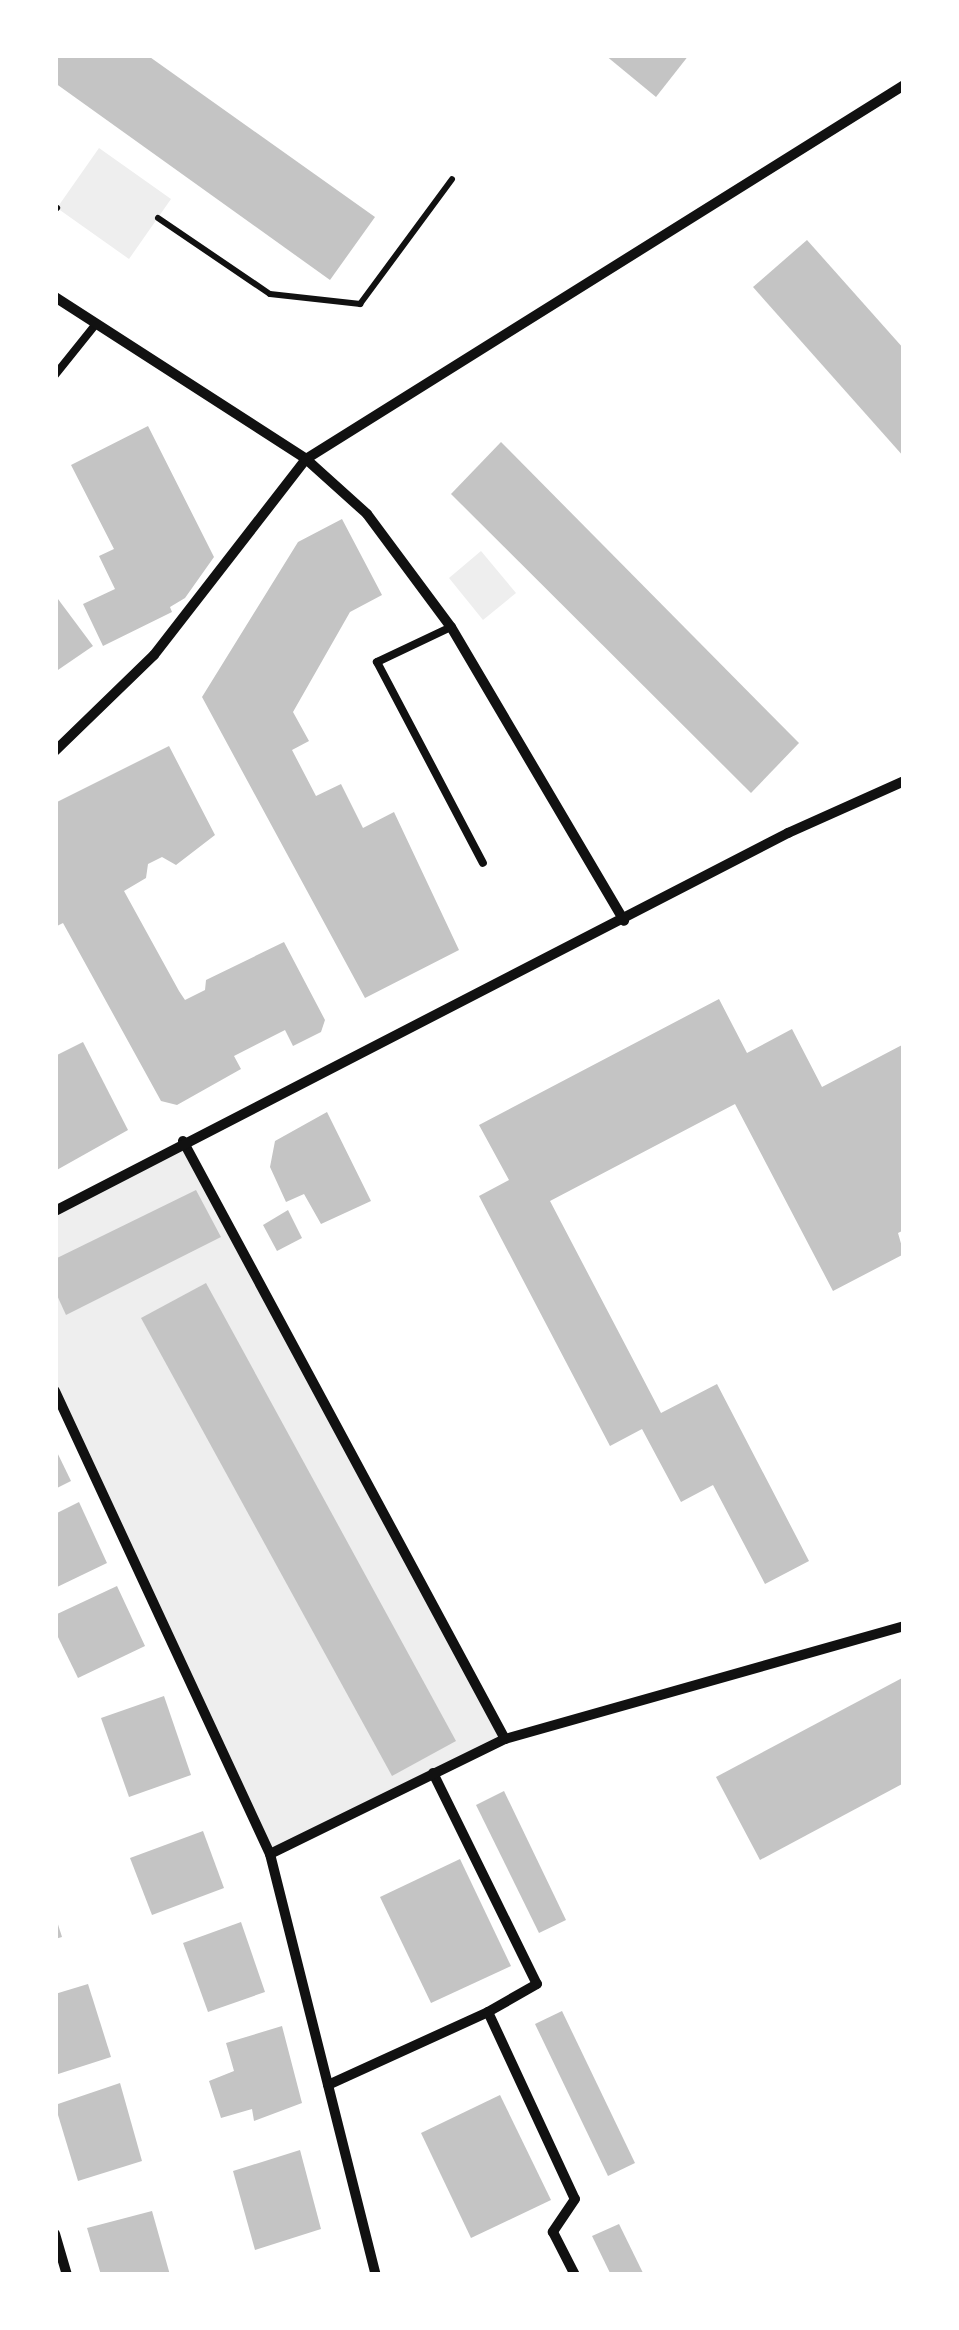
<!DOCTYPE html>
<style>
body{margin:0}
#map{position:relative;width:959px;height:2330px;overflow:hidden;background:#fff;font-family:"DM Sans",sans-serif}
div>[style]{position:absolute}
[style*='--x']{left:calc(var(--x)*1px);top:calc(var(--y)*1px);width:calc(var(--w)*1px);rotate:calc(var(--a)*1deg)}
.green>*{inset:0;background:#eee}
.building>*{inset:0;background:#c4c4c4}
.path>*{height:6px;margin:-3px;padding:0 3px;transform-origin:3px;border-radius:3px;background:#111}
.service>*{height:8px;margin:-4px;padding:0 4px;transform-origin:4px;border-radius:4px;background:#111}
.minor>*{height:10px;margin:-5px;padding:0 5px;transform-origin:5px;border-radius:5px;background:#111}
span{translate:-50% -50%;white-space:nowrap;text-align:center;line-height:1.15;-webkit-text-stroke:10px #fff;paint-order:stroke}
.frame{position:absolute;inset:0;border:58px solid #fff;pointer-events:none}
</style>
<div id="map">
<div class="green">
<div style="clip-path:polygon(99px 148px,171px 199px,129px 259px,57px 208px)"></div>
<div style="clip-path:polygon(481px 551px,516px 593px,483px 620px,449px 578px)"></div>
<div style="clip-path:polygon(183px 1141px,505px 1739px,270px 1854px,55px 1391px,55px 1211px)"></div>
</div>
<div class="building">
<div style="clip-path:polygon(55px 55px,147px 55px,375px 217px,330px 280px,55px 83px)"></div>
<div style="clip-path:polygon(605px 55px,689px 55px,656px 97px)"></div>
<div style="clip-path:polygon(807px 240px,904px 349px,904px 457px,753px 287px)"></div>
<div style="clip-path:polygon(148px 426px,214px 557px,185px 598px,170px 607px,172px 612px,103px 646px,83px 604px,115px 589px,99px 556px,114px 549px,71px 465px)"></div>
<div style="clip-path:polygon(501px 442px,799px 743px,751px 793px,451px 494px)"></div>
<div style="clip-path:polygon(342px 519px,382px 595px,350px 612px,293px 712px,309px 741px,292px 750px,316px 796px,341px 784px,363px 828px,394px 812px,459px 950px,365px 998px,202px 697px,298px 542px)"></div>
<div style="clip-path:polygon(55px 595px,93px 646px,55px 672px)"></div>
<div style="clip-path:polygon(169px 746px,215px 835px,176px 865px,162px 857px,148px 864px,146px 878px,124px 891px,179px 991px,185px 1000px,205px 990px,206px 980px,284px 942px,325px 1020px,321px 1032px,293px 1046px,285px 1030px,234px 1056px,241px 1069px,177px 1105px,161px 1101px,63px 923px,55px 927px,55px 803px)"></div>
<div style="clip-path:polygon(719px 999px,747px 1053px,792px 1029px,822px 1087px,902px 1045px,904px 1230px,898px 1233px,904px 1254px,833px 1291px,735px 1104px,550px 1201px,661px 1413px,717px 1384px,809px 1561px,765px 1584px,713px 1485px,681px 1502px,642px 1429px,610px 1446px,479px 1196px,509px 1180px,479px 1125px)"></div>
<div style="clip-path:polygon(83px 1042px,128px 1130px,55px 1171px,55px 1056px)"></div>
<div style="clip-path:polygon(327px 1112px,371px 1201px,321px 1224px,304px 1194px,286px 1202px,270px 1167px,275px 1141px)"></div>
<div style="clip-path:polygon(196px 1190px,221px 1237px,66px 1315px,55px 1291px,55px 1259px)"></div>
<div style="clip-path:polygon(288px 1210px,302px 1238px,277px 1251px,263px 1225px)"></div>
<div style="clip-path:polygon(206px 1283px,456px 1741px,392px 1776px,141px 1318px)"></div>
<div style="clip-path:polygon(55px 1448px,71px 1481px,55px 1489px)"></div>
<div style="clip-path:polygon(79px 1502px,107px 1563px,55px 1588px,55px 1514px)"></div>
<div style="clip-path:polygon(117px 1586px,145px 1646px,78px 1678px,55px 1631px,55px 1615px)"></div>
<div style="clip-path:polygon(904px 1677px,904px 1783px,760px 1860px,716px 1777px)"></div>
<div style="clip-path:polygon(164px 1696px,191px 1775px,129px 1797px,101px 1718px)"></div>
<div style="clip-path:polygon(504px 1791px,566px 1920px,539px 1933px,476px 1805px)"></div>
<div style="clip-path:polygon(203px 1831px,224px 1888px,152px 1915px,130px 1858px)"></div>
<div style="clip-path:polygon(460px 1859px,511px 1966px,431px 2003px,380px 1897px)"></div>
<div style="clip-path:polygon(55px 1915px,62px 1937px,55px 1939px)"></div>
<div style="clip-path:polygon(241px 1922px,265px 1992px,208px 2012px,183px 1943px)"></div>
<div style="clip-path:polygon(88px 1984px,111px 2057px,55px 2075px,55px 1994px)"></div>
<div style="clip-path:polygon(562px 2011px,635px 2163px,608px 2176px,535px 2024px)"></div>
<div style="clip-path:polygon(282px 2026px,302px 2103px,254px 2121px,252px 2109px,221px 2118px,209px 2081px,234px 2071px,226px 2043px)"></div>
<div style="clip-path:polygon(120px 2083px,142px 2161px,78px 2181px,55px 2105px)"></div>
<div style="clip-path:polygon(500px 2095px,551px 2200px,471px 2238px,421px 2133px)"></div>
<div style="clip-path:polygon(300px 2150px,321px 2229px,255px 2250px,233px 2171px)"></div>
<div style="clip-path:polygon(152px 2211px,170px 2275px,101px 2275px,87px 2228px)"></div>
<div style="clip-path:polygon(619px 2224px,644px 2275px,611px 2275px,592px 2236px)"></div>
</div>
<div class="path">
<div style="--x:55;--y:210;--w:3;--a:-45"></div>
<div style="--x:158;--y:218;--w:135;--a:34.2"></div>
<div style="--x:270;--y:294;--w:91;--a:6.3"></div>
<div style="--x:360;--y:304;--w:155;--a:-53.6"></div>
</div>
<div class="service">
<div style="--x:55;--y:375;--w:65;--a:-51.2"></div>
<div style="--x:451;--y:627;--w:82;--a:154.7"></div>
<div style="--x:377;--y:662;--w:227;--a:62.2"></div>
</div>
<div class="minor">
<div style="--x:55;--y:297;--w:299;--a:32.8"></div>
<div style="--x:306;--y:459;--w:82;--a:42"></div>
<div style="--x:367;--y:514;--w:141;--a:53.4"></div>
<div style="--x:451;--y:627;--w:341;--a:59.5"></div>
<div style="--x:55;--y:751;--w:138;--a:-44.1"></div>
<div style="--x:154;--y:655;--w:248;--a:-52.2"></div>
<div style="--x:306;--y:459;--w:705;--a:-32.02"></div>
<div style="--x:183;--y:1141;--w:679;--a:61.7"></div>
<div style="--x:55;--y:1211;--w:825;--a:-27.28"></div>
<div style="--x:788;--y:833;--w:127;--a:-24.1"></div>
<div style="--x:55;--y:1391;--w:510;--a:65.09"></div>
<div style="--x:270;--y:1854;--w:434;--a:75.9"></div>
<div style="--x:433;--y:1773;--w:235;--a:63.8"></div>
<div style="--x:537;--y:1984;--w:56;--a:150.3"></div>
<div style="--x:488;--y:2012;--w:206;--a:65.1"></div>
<div style="--x:575;--y:2199;--w:40;--a:124"></div>
<div style="--x:553;--y:2232;--w:48;--a:62.9"></div>
<div style="--x:270;--y:1854;--w:262;--a:-26.1"></div>
<div style="--x:505;--y:1739;--w:415;--a:-15.8"></div>
<div style="--x:328;--y:2085;--w:176;--a:-24.5"></div>
<div style="--x:55;--y:2234;--w:43;--a:73.7"></div>
</div>
<div class="frame"></div>
</div>
